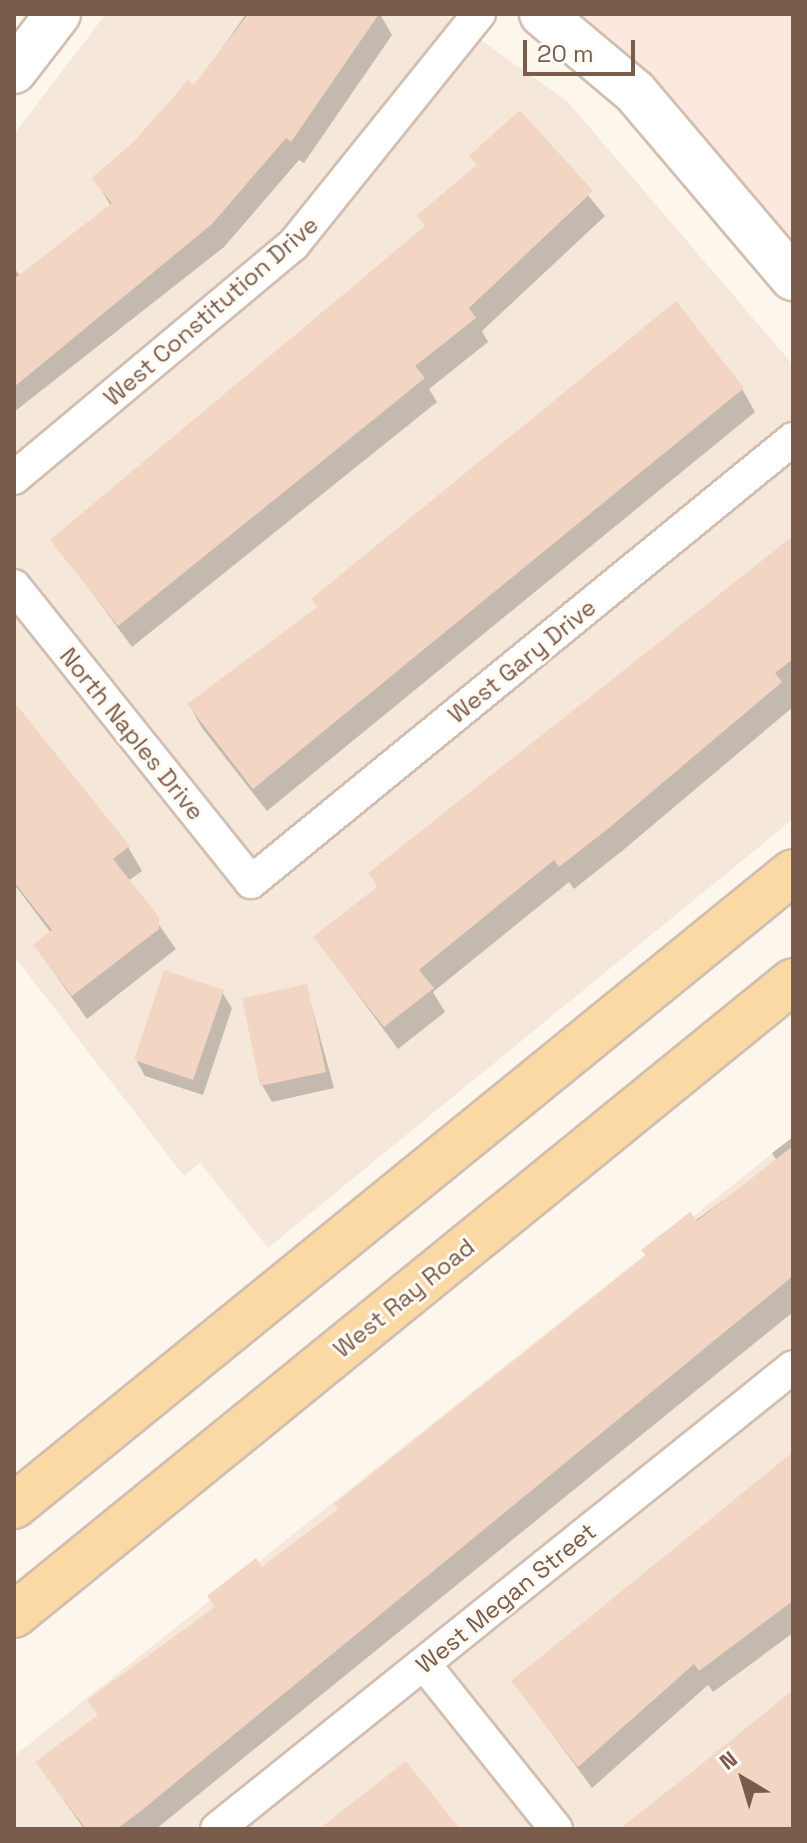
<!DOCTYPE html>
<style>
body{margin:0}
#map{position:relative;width:807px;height:1843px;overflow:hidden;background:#fdf6ec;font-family:"Space Grotesk",sans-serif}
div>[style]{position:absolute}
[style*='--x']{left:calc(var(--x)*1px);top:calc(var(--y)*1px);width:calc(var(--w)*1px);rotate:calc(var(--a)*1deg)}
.residential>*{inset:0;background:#f5e8da}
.commercial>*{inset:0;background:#fde8e0}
.shadow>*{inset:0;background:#0003}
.building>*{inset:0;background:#f3d5c3}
.roads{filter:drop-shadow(2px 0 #d1beb0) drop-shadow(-2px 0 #d1beb0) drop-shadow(0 2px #d1beb0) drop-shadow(0 -2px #d1beb0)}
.street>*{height:32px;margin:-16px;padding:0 16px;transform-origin:16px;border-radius:16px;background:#fff}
.secondary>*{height:44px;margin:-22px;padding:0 22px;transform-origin:22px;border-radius:22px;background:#fff}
.primary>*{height:44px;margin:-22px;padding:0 22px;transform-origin:22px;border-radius:22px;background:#fbd9a5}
span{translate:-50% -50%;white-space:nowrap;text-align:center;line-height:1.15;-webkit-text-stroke:6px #fffaf3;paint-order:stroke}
.street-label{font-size:24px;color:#7a5c4d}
.frame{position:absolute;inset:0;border:16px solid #7a5c4d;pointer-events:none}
.north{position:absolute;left:703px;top:1739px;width:80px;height:80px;-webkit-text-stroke:6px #fffaf3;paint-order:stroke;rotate:322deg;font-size:22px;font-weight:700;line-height:32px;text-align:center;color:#7a5c4d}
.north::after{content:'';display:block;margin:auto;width:28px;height:36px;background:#7a5c4d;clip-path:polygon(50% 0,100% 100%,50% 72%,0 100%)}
.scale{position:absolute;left:523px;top:40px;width:112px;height:36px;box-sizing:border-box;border:4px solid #7a5c4d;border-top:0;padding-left:10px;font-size:24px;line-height:28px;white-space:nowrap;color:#7a5c4d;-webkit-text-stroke:6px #fffaf3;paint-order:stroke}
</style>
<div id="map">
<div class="residential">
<div style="clip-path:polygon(106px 14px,444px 14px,567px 101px,793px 365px,793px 819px,268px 1248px,200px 1163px,184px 1176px,14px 956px,14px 134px)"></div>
<div style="clip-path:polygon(793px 1137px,793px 1829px,14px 1829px,14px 1756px)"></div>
</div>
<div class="commercial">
<div style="clip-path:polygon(542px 14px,793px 14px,793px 278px)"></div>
</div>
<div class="shadow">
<div style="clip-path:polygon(246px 14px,380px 14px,392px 35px,304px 163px,299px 160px,224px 247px,14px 412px,14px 268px,21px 277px,111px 206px,94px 178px,194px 88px)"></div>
<div style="clip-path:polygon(520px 113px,605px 216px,482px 331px,488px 342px,429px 389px,437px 402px,132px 647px,53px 540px,426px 227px,478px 167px,472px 157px)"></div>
<div style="clip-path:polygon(742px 389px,755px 412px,267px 811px,202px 728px,189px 705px)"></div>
<div style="clip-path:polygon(793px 539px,793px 707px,622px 851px,574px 889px,569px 882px,433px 992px,445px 1012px,398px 1049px,316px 938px,379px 888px,370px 873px)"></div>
<div style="clip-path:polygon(14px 705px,128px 847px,142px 871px,128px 881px,176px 949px,87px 1019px,35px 946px,51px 933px,14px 884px)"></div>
<div style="clip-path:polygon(306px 986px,334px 1088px,272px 1102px,262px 1085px)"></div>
<div style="clip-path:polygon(222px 992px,232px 1008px,203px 1095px,145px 1076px,136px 1060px)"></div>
<div style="clip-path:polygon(793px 1137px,793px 1312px,156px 1829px,84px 1829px,38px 1763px,99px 1717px,90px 1701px,216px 1609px,647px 1256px,777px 1161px,772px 1153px)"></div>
<div style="clip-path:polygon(793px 1457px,793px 1633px,713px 1692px,708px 1685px,592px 1788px,514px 1682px)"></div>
</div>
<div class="building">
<div style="clip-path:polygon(248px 14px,379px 14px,291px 142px,286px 138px,212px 224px,14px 387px,14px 279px,112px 203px,91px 178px,132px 144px,188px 80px,194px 85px)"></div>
<div style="clip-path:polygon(520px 110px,593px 191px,469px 308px,476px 318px,415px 366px,425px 378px,118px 626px,50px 540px,425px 226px,417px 215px,477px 165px,469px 156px)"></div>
<div style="clip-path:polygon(676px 301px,744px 388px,253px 789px,187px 704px,317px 607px,311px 599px)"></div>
<div style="clip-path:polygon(793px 536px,793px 659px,775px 673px,782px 682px,609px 828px,559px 867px,554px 860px,419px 970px,434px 988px,384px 1027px,313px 937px,378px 886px,368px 873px)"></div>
<div style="clip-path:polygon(14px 702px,130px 846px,113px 859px,159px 917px,159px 929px,72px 996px,33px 945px,52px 930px,14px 882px)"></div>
<div style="clip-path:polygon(164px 970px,224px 990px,193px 1080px,134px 1060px)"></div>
<div style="clip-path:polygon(307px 984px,326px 1072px,260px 1086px,242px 998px)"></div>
<div style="clip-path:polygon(793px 1146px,793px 1276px,142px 1810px,117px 1829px,86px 1829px,35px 1762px,98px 1715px,87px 1700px,215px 1607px,207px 1596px,256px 1558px,262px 1567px,338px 1509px,334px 1504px,646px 1255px,641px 1250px,690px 1212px,697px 1221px)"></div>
<div style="clip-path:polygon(793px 1452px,793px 1601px,699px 1671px,694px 1664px,578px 1767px,511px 1681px)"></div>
<div style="clip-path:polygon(793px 1690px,793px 1829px,619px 1829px,687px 1776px)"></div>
<div style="clip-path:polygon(406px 1761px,460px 1829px,319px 1829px)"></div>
</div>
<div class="roads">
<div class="street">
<div style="--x:14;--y:478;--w:363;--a:-39.9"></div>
<div style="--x:293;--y:245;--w:297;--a:-51.2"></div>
<div style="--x:14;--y:586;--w:379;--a:51.3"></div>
<div style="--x:251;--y:882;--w:700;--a:-39.26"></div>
<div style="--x:424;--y:1664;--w:211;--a:51.3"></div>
<div style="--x:217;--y:1829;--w:738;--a:-38.73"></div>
</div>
<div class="secondary">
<div style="--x:542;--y:14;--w:121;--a:40"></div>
<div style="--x:635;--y:92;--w:244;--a:49.7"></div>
<div style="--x:14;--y:71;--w:72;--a:-52.3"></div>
</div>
<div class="primary">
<div style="--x:14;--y:1506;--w:1004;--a:-39.14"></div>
<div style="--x:14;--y:1615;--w:1004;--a:-39.14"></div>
</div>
</div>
<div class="street-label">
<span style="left:211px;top:311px;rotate:-41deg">West Constitution Drive</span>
<span style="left:522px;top:661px;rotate:-39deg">West Gary Drive</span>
<span style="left:132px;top:734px;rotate:51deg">North Naples Drive</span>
<span style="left:404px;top:1298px;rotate:-39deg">West Ray Road</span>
<span style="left:506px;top:1598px;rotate:-39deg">West Megan Street</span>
</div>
<div class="frame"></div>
<div class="north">N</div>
<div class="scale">20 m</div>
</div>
